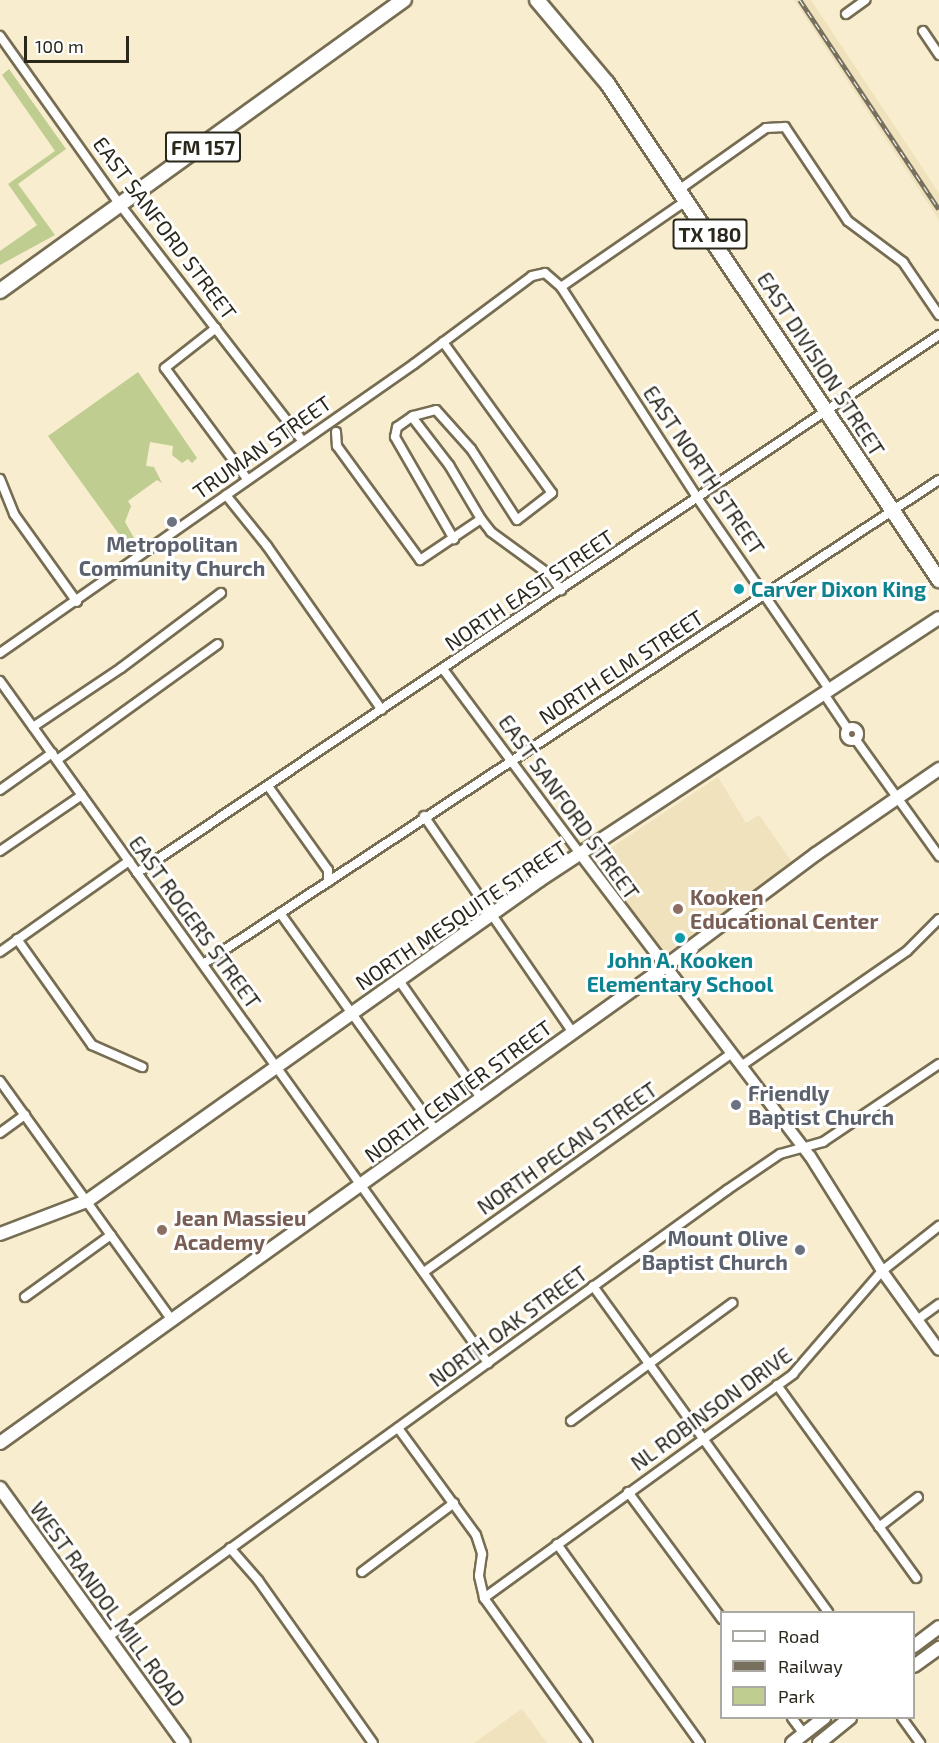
<!DOCTYPE html>
<style>
body{margin:0}
#map{position:relative;width:939px;height:1743px;overflow:hidden;background:#f8edcf;font-family:"Exo 2",sans-serif}
div>[style]{position:absolute}
[style*='--x']{left:calc(var(--x)*1px);top:calc(var(--y)*1px);width:calc(var(--w)*1px);rotate:calc(var(--a)*1deg)}
.built>*{inset:0;background:#efe2bd}
.green>*{inset:0;background:#c0cd90}
.roads{filter:drop-shadow(2px 0 #766d52) drop-shadow(-2px 0 #766d52) drop-shadow(0 2px #766d52) drop-shadow(0 -2px #766d52)}
.minor>*{height:8px;margin:-4px;padding:0 4px;transform-origin:4px;border-radius:4px;background:#fff}
.minor>.ring{margin:-4px;padding:0;box-sizing:content-box;background:none;border:8px solid #fff;border-radius:50%}
.tertiary>*{height:10px;margin:-5px;padding:0 5px;transform-origin:5px;border-radius:5px;background:#fff}
.secondary>*{height:12px;margin:-6px;padding:0 6px;transform-origin:6px;border-radius:6px;background:#fff}
.primary>*{height:14px;margin:-7px;padding:0 7px;transform-origin:7px;border-radius:7px;background:#fff}
.rail>*{height:4.5px;margin-top:-2.25px;transform-origin:0;background:repeating-linear-gradient(90deg,#fff 0 7px,#76705d 0 14px);box-sizing:border-box;border-block:2px solid #76705d}
.dots>*{width:16px;height:16px;translate:-50% -50%;box-sizing:border-box;border:3px solid #fff;border-radius:50%}
span{translate:-50% -50%;white-space:nowrap;text-align:center;line-height:1.15;-webkit-text-stroke:6px #fff;paint-order:stroke}
.shield-label span{padding:2px 4px;background:#fff;border:2px solid;border-radius:4px;-webkit-text-stroke-width:0}
.shield-label{font-size:20px;color:#2a271b;font-weight:700}
.street-label{font-size:21px;color:#2a271b}
.worship-label{font-size:21px;color:#5b616d;font-weight:700}
.left{translate:0 -50%;text-align:left}
.right{translate:-100% -50%;text-align:right}
.culture-label{font-size:21px;color:#0d838f;font-weight:700}
.education-label{font-size:21px;color:#785e54;font-weight:700}
.legend{position:absolute;left:720px;top:1611px;width:195px;height:108px;box-sizing:border-box;background:#fff;border:2px solid #aaa9a4;margin:0;padding:8px 10px;list-style:none;font-size:18px;color:#2a271b}
.legend li{display:flex;align-items:center;gap:12px;height:30px}
.legend b{width:30px;border:2px solid #aaa9a4}
.scale{position:absolute;left:24px;top:36px;width:105px;height:27px;box-sizing:border-box;border:3px solid #2a271b;border-top:0;padding-left:8px;font-size:18px;line-height:21px;white-space:nowrap;color:#2a271b;-webkit-text-stroke:4px #fff;paint-order:stroke}
</style>
<div id="map">
<div class="built">
<div style="clip-path:polygon(794px 0,811px 0,939px 193px,939px 220px)"></div>
<div style="clip-path:polygon(718px 777px,746px 823px,759px 815px,792px 862px,663px 957px,592px 860px)"></div>
<div style="clip-path:polygon(522px 1709px,547px 1743px,474px 1743px,513px 1715px)"></div>
</div>
<div class="green">
<div style="clip-path:polygon(9px 69px,66px 149px,18px 184px,55px 235px,0 265px,0 251px,37px 225px,8px 184px,55px 151px,2px 75px)"></div>
<div style="clip-path:polygon(138px 372px,197px 458px,192px 463px,188px 459px,182px 463px,172px 455px,173px 446px,150px 442px,146px 466px,154px 467px,162px 483px,157px 480px,128px 501px,131px 506px,125px 522px,138px 545px,134px 555px,48px 436px)"></div>
</div>
<div class="roads">
<div class="minor">
<div style="--x:846;--y:14;--w:24;--a:-36"></div>
<div style="--x:923;--y:31;--w:29;--a:56"></div>
<div style="--x:0;--y:36;--w:209;--a:54.6"></div>
<div style="--x:121;--y:206;--w:296;--a:52.3"></div>
<div style="--x:680;--y:189;--w:105;--a:-35.3"></div>
<div style="--x:766;--y:128;--w:19;--a:-3"></div>
<div style="--x:785;--y:127;--w:113;--a:56.2"></div>
<div style="--x:848;--y:221;--w:69;--a:36.7"></div>
<div style="--x:903;--y:262;--w:64;--a:55.8"></div>
<div style="--x:561;--y:287;--w:153;--a:-34.6"></div>
<div style="--x:216;--y:328;--w:65;--a:141.9"></div>
<div style="--x:165;--y:368;--w:138;--a:53.5"></div>
<div style="--x:443;--y:342;--w:186;--a:54.2"></div>
<div style="--x:552;--y:493;--w:44;--a:142.4"></div>
<div style="--x:517;--y:520;--w:85;--a:-122.9"></div>
<div style="--x:471;--y:449;--w:52;--a:-131.9"></div>
<div style="--x:436;--y:410;--w:24;--a:165"></div>
<div style="--x:413;--y:416;--w:19;--a:145"></div>
<div style="--x:397;--y:427;--w:10;--a:101"></div>
<div style="--x:395;--y:437;--w:118;--a:60"></div>
<div style="--x:412;--y:417;--w:61;--a:52.4"></div>
<div style="--x:449;--y:465;--w:63;--a:59.3"></div>
<div style="--x:336;--y:432;--w:14;--a:86"></div>
<div style="--x:337;--y:446;--w:141;--a:53.9"></div>
<div style="--x:420;--y:560;--w:73;--a:-33.9"></div>
<div style="--x:481;--y:519;--w:16;--a:52"></div>
<div style="--x:491;--y:532;--w:73;--a:36.1"></div>
<div style="--x:550;--y:575;--w:19;--a:54"></div>
<div style="--x:0;--y:479;--w:38;--a:68"></div>
<div style="--x:14;--y:514;--w:108;--a:54.4"></div>
<div style="--x:226;--y:495;--w:65;--a:51.2"></div>
<div style="--x:267;--y:546;--w:200;--a:55"></div>
<div style="--x:0;--y:653;--w:505;--a:-34.92"></div>
<div style="--x:414;--y:364;--w:147;--a:-36.7"></div>
<div style="--x:532;--y:276;--w:13;--a:-13"></div>
<div style="--x:545;--y:273;--w:21;--a:41"></div>
<div style="--x:561;--y:287;--w:252;--a:57.1"></div>
<div style="--x:698;--y:499;--w:232;--a:55.4"></div>
<div style="--x:443;--y:669;--w:233;--a:53.4"></div>
<div style="--x:0;--y:681;--w:839;--a:54.41"></div>
<div style="--x:824;--y:694;--w:41;--a:55.9"></div>
<div class="ring" style="left:845px;top:727px;width:6px;height:6px"></div>
<div style="--x:33;--y:727;--w:106;--a:-33.8"></div>
<div style="--x:121;--y:668;--w:125;--a:-36.9"></div>
<div style="--x:856;--y:740;--w:143;--a:54.4"></div>
<div style="--x:57;--y:760;--w:198;--a:-35.8"></div>
<div style="--x:268;--y:786;--w:103;--a:54.5"></div>
<div style="--x:328;--y:870;--w:12;--a:90"></div>
<div style="--x:0;--y:790;--w:64;--a:-35.4"></div>
<div style="--x:424;--y:816;--w:263;--a:55.5"></div>
<div style="--x:0;--y:851;--w:99;--a:-34.3"></div>
<div style="--x:137;--y:873;--w:966;--a:-33.85"></div>
<div style="--x:280;--y:913;--w:268;--a:54.4"></div>
<div style="--x:17;--y:939;--w:130;--a:54.7"></div>
<div style="--x:92;--y:1045;--w:55;--a:23.7"></div>
<div style="--x:0;--y:952;--w:158;--a:-35.2"></div>
<div style="--x:203;--y:964;--w:881;--a:-33.33"></div>
<div style="--x:398;--y:979;--w:145;--a:55.1"></div>
<div style="--x:741;--y:1066;--w:202;--a:-34.7"></div>
<div style="--x:907;--y:951;--w:45;--a:-45"></div>
<div style="--x:0;--y:1081;--w:293;--a:54.3"></div>
<div style="--x:0;--y:1133;--w:31;--a:-36"></div>
<div style="--x:424;--y:1272;--w:377;--a:-35.4"></div>
<div style="--x:593;--y:1286;--w:402;--a:54.2"></div>
<div style="--x:25;--y:1297;--w:106;--a:-35.8"></div>
<div style="--x:917;--y:1320;--w:27;--a:-36"></div>
<div style="--x:777;--y:1385;--w:238;--a:54.2"></div>
<div style="--x:571;--y:1421;--w:200;--a:-36.2"></div>
<div style="--x:398;--y:1428;--w:132;--a:53.9"></div>
<div style="--x:476;--y:1535;--w:20;--a:72"></div>
<div style="--x:482;--y:1554;--w:22;--a:98"></div>
<div style="--x:479;--y:1576;--w:23;--a:77"></div>
<div style="--x:484;--y:1598;--w:178;--a:54.4"></div>
<div style="--x:628;--y:1492;--w:158;--a:53.5"></div>
<div style="--x:879;--y:1527;--w:49;--a:-37.6"></div>
<div style="--x:557;--y:1544;--w:245;--a:54.3"></div>
<div style="--x:230;--y:1548;--w:43;--a:48.8"></div>
<div style="--x:258;--y:1580;--w:199;--a:54.8"></div>
<div style="--x:362;--y:1572;--w:115;--a:-36.9"></div>
<div style="--x:484;--y:1598;--w:382;--a:-35.9"></div>
<div style="--x:793;--y:1374;--w:136;--a:-49.2"></div>
<div style="--x:882;--y:1271;--w:73;--a:-38.3"></div>
<div style="--x:108;--y:1637;--w:764;--a:-35.83"></div>
<div style="--x:727;--y:1190;--w:64;--a:-34.2"></div>
<div style="--x:780;--y:1154;--w:45;--a:-15.6"></div>
<div style="--x:823;--y:1142;--w:140;--a:-33.9"></div>
<div style="--x:792;--y:1718;--w:20;--a:53"></div>
<div style="--x:902;--y:1718;--w:31;--a:54"></div>
</div>
<div class="tertiary">
<div style="--x:582;--y:856;--w:377;--a:52.8"></div>
<div style="--x:810;--y:1156;--w:136;--a:57.9"></div>
<div style="--x:882;--y:1271;--w:97;--a:54.2"></div>
</div>
<div class="secondary">
<div style="--x:0;--y:1234;--w:93;--a:-20.8"></div>
<div style="--x:87;--y:1201;--w:555;--a:-35.32"></div>
<div style="--x:540;--y:880;--w:477;--a:-33.3"></div>
<div style="--x:0;--y:1443;--w:816;--a:-35.62"></div>
<div style="--x:663;--y:968;--w:191;--a:-36.7"></div>
<div style="--x:816;--y:854;--w:150;--a:-34.6"></div>
<div style="--x:0;--y:1488;--w:314;--a:54.2"></div>
<div style="--x:914;--y:1646;--w:31;--a:-37"></div>
<div style="--x:914;--y:1666;--w:31;--a:-36"></div>
<div style="--x:792;--y:1743;--w:41;--a:-38"></div>
<div style="--x:819;--y:1743;--w:40;--a:-39"></div>
</div>
<div class="primary">
<div style="--x:537;--y:0;--w:109;--a:49.9"></div>
<div style="--x:607;--y:83;--w:598;--a:56.26"></div>
<div style="--x:0;--y:291;--w:498;--a:-35.8"></div>
</div>
</div>
<div class="rail">
<div style="--x:800;--y:0;--w:251;--a:56.4"></div>
</div>
<div class="dots">
<div style="left:172px;top:522px;background:#6b7280"></div>
<div style="left:739px;top:589px;background:#0f9aa8"></div>
<div style="left:678px;top:909px;background:#8d6e63"></div>
<div style="left:680px;top:938px;background:#0f9aa8"></div>
<div style="left:736px;top:1105px;background:#6b7280"></div>
<div style="left:162px;top:1230px;background:#8d6e63"></div>
<div style="left:800px;top:1250px;background:#6b7280"></div>
</div>
<div class="shield-label">
<span style="left:203px;top:147px">FM 157</span>
<span style="left:710px;top:234px">TX 180</span>
</div>
<div class="street-label">
<span style="left:165px;top:228px;rotate:53deg">EAST SANFORD STREET</span>
<span style="left:821px;top:364px;rotate:57deg">EAST DIVISION STREET</span>
<span style="left:262px;top:447px;rotate:-35deg">TRUMAN STREET</span>
<span style="left:704px;top:470px;rotate:56deg">EAST NORTH STREET</span>
<span style="left:529px;top:590px;rotate:-34deg">NORTH EAST STREET</span>
<span style="left:621px;top:667px;rotate:-33deg">NORTH ELM STREET</span>
<span style="left:569px;top:807px;rotate:54deg">EAST SANFORD STREET</span>
<span style="left:461px;top:915px;rotate:-34deg">NORTH MESQUITE STREET</span>
<span style="left:195px;top:922px;rotate:54deg">EAST ROGERS STREET</span>
<span style="left:458px;top:1091px;rotate:-36deg">NORTH CENTER STREET</span>
<span style="left:567px;top:1148px;rotate:-35deg">NORTH PECAN STREET</span>
<span style="left:508px;top:1326px;rotate:-36deg">NORTH OAK STREET</span>
<span style="left:711px;top:1409px;rotate:-36deg">NL ROBINSON DRIVE</span>
<span style="left:108px;top:1604px;rotate:54deg">WEST RANDOL MILL ROAD</span>
</div>
<div class="worship-label">
<span style="left:172px;top:556px">Metropolitan<br>Community Church</span>
<span class="left" style="left:748px;top:1105px">Friendly<br>Baptist Church</span>
<span class="right" style="left:788px;top:1250px">Mount Olive<br>Baptist Church</span>
</div>
<div class="culture-label">
<span class="left" style="left:751px;top:589px">Carver Dixon King</span>
<span style="left:680px;top:972px">John A. Kooken<br>Elementary School</span>
</div>
<div class="education-label">
<span class="left" style="left:690px;top:909px">Kooken<br>Educational Center</span>
<span class="left" style="left:174px;top:1230px">Jean Massieu<br>Academy</span>
</div>
<ul class="legend">
<li><b style="height:8px;background:#fff"></b>Road</li>
<li><b style="height:8px;background:#76705d"></b>Railway</li>
<li><b style="height:16px;background:#c0cd90"></b>Park</li>
</ul>
<div class="scale">100 m</div>
</div>
